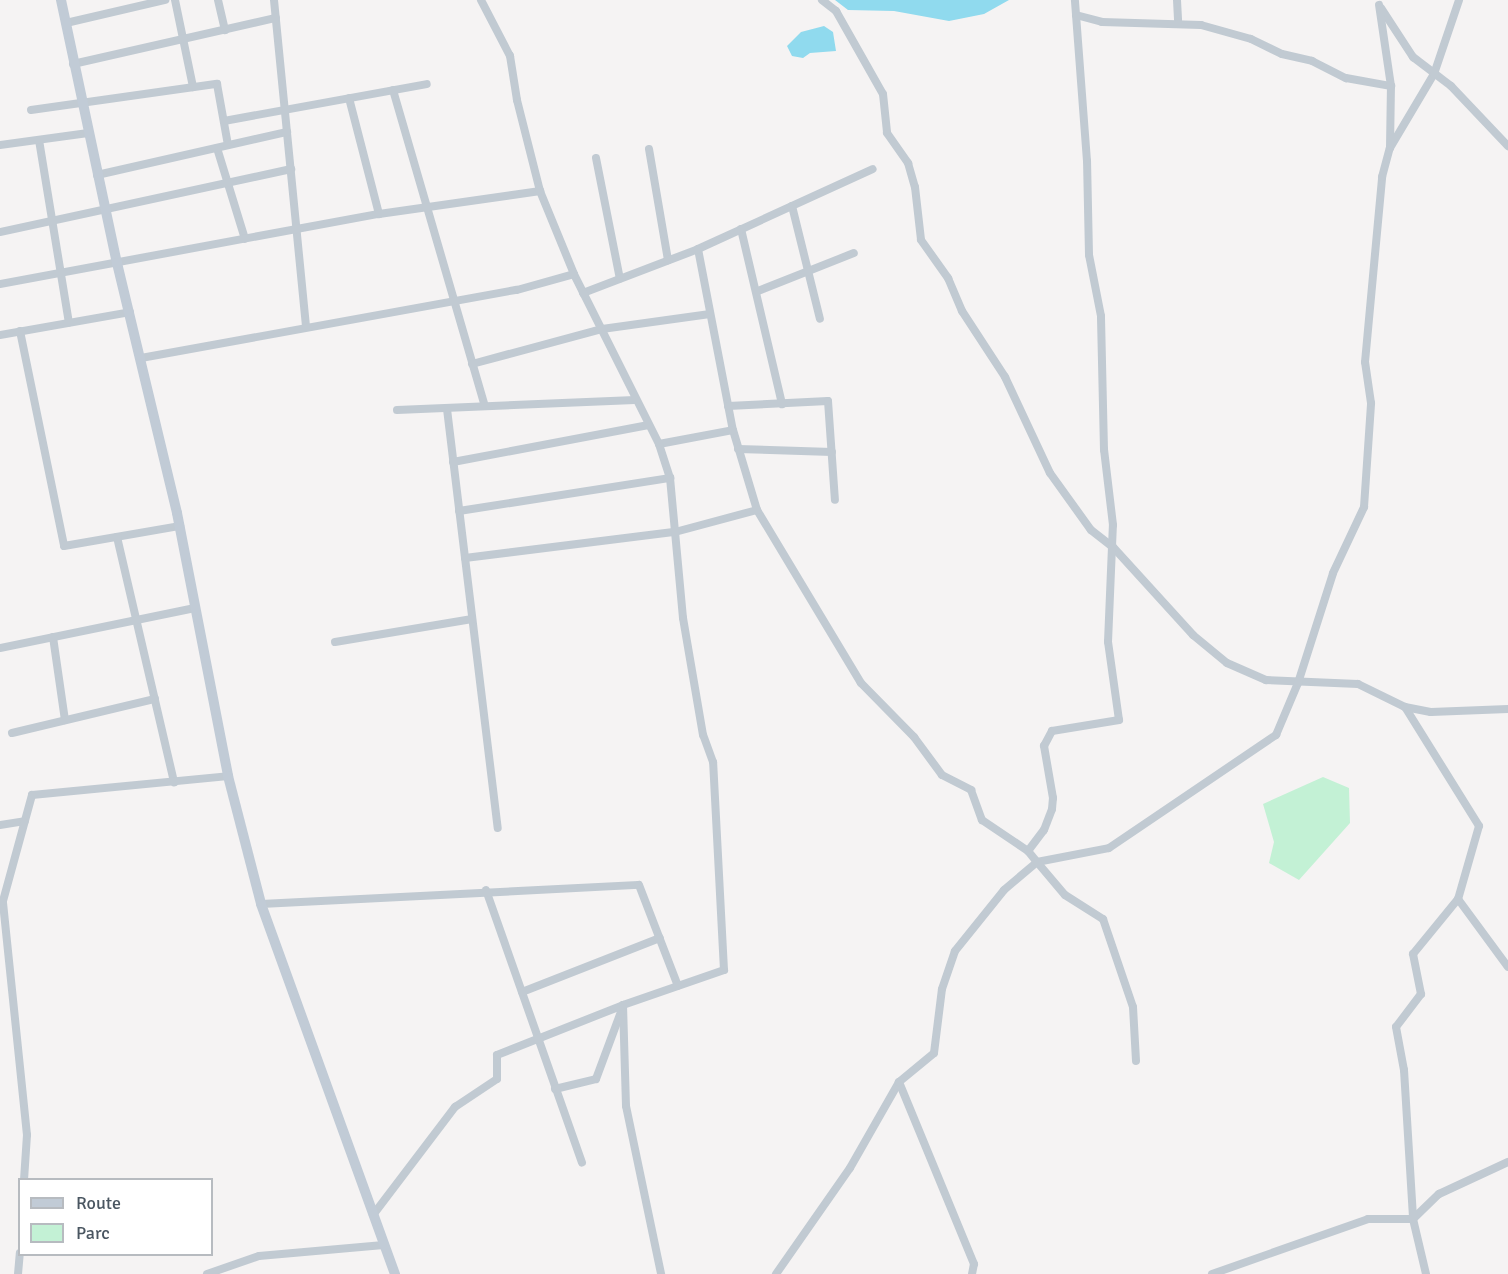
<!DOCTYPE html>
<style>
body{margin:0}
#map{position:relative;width:1508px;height:1274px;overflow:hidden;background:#f5f3f3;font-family:Signika,sans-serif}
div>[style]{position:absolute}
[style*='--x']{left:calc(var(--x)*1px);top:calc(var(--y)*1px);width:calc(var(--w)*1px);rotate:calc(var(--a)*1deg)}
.green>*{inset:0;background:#c3f1d5}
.water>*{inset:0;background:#90daee}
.street>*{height:8px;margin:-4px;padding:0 4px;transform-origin:4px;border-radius:4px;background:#c1cad2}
.secondary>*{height:10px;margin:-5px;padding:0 5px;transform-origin:5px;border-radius:5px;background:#c1cbd6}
span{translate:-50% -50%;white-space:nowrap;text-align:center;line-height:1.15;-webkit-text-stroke:6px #fff;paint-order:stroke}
.legend{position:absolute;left:18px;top:1178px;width:195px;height:78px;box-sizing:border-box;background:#fff;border:2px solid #b7bbc0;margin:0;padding:8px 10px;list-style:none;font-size:18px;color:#4a5661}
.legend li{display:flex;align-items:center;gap:12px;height:30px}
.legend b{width:30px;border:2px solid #b7bbc0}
</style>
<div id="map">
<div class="green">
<div style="clip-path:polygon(1323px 777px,1349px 788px,1350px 823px,1299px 880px,1269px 863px,1274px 842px,1263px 804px)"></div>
</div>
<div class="water">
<div style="clip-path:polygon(835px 0,1009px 0,984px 14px,949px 21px,894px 11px,848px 10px)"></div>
<div style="clip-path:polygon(824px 26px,833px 32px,836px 51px,810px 53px,803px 58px,792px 56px,787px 46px,801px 32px)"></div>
</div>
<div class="street">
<div style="--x:175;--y:0;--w:89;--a:78.3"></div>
<div style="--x:218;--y:0;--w:31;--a:77"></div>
<div style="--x:274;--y:0;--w:328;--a:84.4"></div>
<div style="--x:822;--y:0;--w:18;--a:38"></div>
<div style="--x:836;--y:11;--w:95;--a:60.5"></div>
<div style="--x:883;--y:94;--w:39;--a:84"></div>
<div style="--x:887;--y:133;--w:37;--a:55"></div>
<div style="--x:908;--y:163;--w:25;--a:74"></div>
<div style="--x:915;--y:187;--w:53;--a:83.5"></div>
<div style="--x:921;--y:240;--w:47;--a:54.6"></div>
<div style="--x:948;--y:278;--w:36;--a:67"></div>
<div style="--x:962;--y:311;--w:79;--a:56.9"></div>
<div style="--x:1005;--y:377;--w:106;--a:64.9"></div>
<div style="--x:1050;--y:473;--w:70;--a:54.3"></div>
<div style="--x:1091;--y:530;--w:28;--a:38"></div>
<div style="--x:1113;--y:547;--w:119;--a:47.7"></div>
<div style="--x:1193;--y:635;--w:44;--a:39.5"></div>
<div style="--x:1227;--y:663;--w:43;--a:23.6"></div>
<div style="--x:1266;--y:680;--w:92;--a:2.5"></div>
<div style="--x:1358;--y:684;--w:52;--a:26.1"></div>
<div style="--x:1405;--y:707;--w:26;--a:11"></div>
<div style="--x:1431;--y:712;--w:77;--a:-2.2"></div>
<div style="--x:1177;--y:0;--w:22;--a:87"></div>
<div style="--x:1381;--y:8;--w:59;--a:56.9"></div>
<div style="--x:1413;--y:57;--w:48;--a:37.3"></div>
<div style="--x:1451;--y:86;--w:83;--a:46.5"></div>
<div style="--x:1076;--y:15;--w:27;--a:15"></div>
<div style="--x:1102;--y:22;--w:99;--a:1.7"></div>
<div style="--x:1201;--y:25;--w:52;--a:15.6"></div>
<div style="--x:1251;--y:39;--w:34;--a:26"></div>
<div style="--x:1282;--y:54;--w:31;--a:13"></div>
<div style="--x:1312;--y:61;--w:38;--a:27"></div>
<div style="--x:1346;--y:78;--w:46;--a:10.1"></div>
<div style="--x:66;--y:23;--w:102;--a:-13.1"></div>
<div style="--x:73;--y:64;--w:208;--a:-12.8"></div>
<div style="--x:393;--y:90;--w:329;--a:73.8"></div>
<div style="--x:349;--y:98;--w:120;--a:75.5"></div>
<div style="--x:31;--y:110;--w:188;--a:-8"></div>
<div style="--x:217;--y:84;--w:62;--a:79.8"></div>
<div style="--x:224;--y:121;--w:206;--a:-10.3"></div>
<div style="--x:39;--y:140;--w:185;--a:80.7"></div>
<div style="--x:0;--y:145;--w:89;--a:-7.8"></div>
<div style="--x:217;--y:148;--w:95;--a:72.9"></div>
<div style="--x:1390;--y:148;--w:86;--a:-59.3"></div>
<div style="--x:1434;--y:74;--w:78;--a:-71.3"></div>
<div style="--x:649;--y:149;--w:113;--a:80.3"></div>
<div style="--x:596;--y:158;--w:123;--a:78.8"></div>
<div style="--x:97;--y:175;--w:195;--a:-12.8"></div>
<div style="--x:792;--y:206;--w:116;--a:76.1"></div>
<div style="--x:741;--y:229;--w:180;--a:76.8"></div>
<div style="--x:0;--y:232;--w:298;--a:-12.2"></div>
<div style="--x:698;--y:249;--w:184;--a:79.1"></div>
<div style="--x:733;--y:430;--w:84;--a:73.3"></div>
<div style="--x:757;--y:510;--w:202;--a:59"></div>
<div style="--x:861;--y:683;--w:76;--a:45.5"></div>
<div style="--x:914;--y:737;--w:47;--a:53.6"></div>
<div style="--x:942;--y:775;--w:33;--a:27"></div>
<div style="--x:971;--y:790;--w:32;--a:70"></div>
<div style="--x:982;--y:820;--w:55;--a:34"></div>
<div style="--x:1028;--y:851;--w:14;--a:51"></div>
<div style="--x:1037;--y:862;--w:73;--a:-11"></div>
<div style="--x:1109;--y:848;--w:202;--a:-34.1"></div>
<div style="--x:1276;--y:735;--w:56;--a:-67.1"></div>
<div style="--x:1298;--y:683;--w:115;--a:-72.3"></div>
<div style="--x:1333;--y:573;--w:73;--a:-64.8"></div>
<div style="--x:1364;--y:507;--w:104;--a:-86.1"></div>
<div style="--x:1371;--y:403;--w:41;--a:-98.3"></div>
<div style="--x:1365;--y:362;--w:186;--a:-84.7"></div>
<div style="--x:1382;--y:177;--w:30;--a:-75"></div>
<div style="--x:1390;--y:148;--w:62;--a:-89.1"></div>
<div style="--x:1391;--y:86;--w:82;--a:-98.4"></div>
<div style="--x:0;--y:284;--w:385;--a:-10.5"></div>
<div style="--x:379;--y:214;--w:163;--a:-8.1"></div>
<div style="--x:758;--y:291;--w:103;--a:-21.6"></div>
<div style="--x:583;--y:293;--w:123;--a:-20.9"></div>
<div style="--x:698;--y:249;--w:192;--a:-24.6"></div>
<div style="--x:20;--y:331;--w:219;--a:78.4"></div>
<div style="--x:64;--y:546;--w:118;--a:-9.8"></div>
<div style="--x:0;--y:335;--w:132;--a:-10"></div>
<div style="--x:141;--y:358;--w:382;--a:-10.3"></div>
<div style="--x:517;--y:290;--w:59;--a:-15.7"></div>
<div style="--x:472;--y:364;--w:135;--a:-15.1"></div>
<div style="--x:602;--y:329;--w:109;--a:-7.9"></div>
<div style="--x:728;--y:406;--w:100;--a:-2.9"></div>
<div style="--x:828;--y:401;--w:99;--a:86"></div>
<div style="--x:447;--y:409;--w:422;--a:83.1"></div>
<div style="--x:397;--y:410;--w:238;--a:-2.4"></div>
<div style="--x:659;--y:444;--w:75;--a:-10.7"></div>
<div style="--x:738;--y:449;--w:94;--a:1.8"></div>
<div style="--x:453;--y:462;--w:199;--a:-10.7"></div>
<div style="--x:459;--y:511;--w:214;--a:-8.9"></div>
<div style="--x:117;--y:537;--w:252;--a:76.9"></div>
<div style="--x:465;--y:558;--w:212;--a:-7.1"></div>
<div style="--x:675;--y:532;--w:85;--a:-15"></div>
<div style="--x:53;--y:637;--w:84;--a:81.8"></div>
<div style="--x:335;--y:642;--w:139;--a:-9.5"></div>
<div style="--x:0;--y:648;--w:199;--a:-11.6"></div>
<div style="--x:1405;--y:707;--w:140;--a:58.1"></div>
<div style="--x:1479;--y:826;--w:76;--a:106"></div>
<div style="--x:1458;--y:899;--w:71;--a:129.3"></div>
<div style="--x:1413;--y:954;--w:41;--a:78.7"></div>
<div style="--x:1421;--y:994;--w:41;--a:127.1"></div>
<div style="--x:1396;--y:1027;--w:44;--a:79.5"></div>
<div style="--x:1404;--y:1070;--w:149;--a:86.5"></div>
<div style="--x:1413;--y:1219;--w:57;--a:76.7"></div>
<div style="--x:12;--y:733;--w:147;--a:-13.4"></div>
<div style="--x:0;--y:825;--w:25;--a:-9"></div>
<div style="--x:1028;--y:851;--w:26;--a:-53"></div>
<div style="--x:1044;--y:830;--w:22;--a:-69"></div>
<div style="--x:1052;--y:809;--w:11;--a:-85"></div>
<div style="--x:1053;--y:798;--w:53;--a:-99.8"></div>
<div style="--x:1044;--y:746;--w:17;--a:-62"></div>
<div style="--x:1052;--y:731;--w:68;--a:-9.3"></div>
<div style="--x:1119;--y:720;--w:79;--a:-98"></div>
<div style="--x:1108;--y:642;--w:117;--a:-87.6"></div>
<div style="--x:1113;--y:525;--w:76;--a:-96.8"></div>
<div style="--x:1104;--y:450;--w:134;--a:-91.3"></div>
<div style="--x:1101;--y:316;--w:62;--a:-101.1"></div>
<div style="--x:1089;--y:255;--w:94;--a:-91.2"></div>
<div style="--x:1087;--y:161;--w:161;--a:-94.3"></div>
<div style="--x:486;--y:890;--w:289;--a:70.6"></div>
<div style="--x:1458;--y:899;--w:84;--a:53.7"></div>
<div style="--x:261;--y:904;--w:378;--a:-2.9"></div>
<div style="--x:639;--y:885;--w:108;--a:68.9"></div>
<div style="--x:522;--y:992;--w:148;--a:-21.4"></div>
<div style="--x:623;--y:1005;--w:101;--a:88.3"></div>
<div style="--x:626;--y:1106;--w:172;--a:78.2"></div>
<div style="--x:555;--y:1089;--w:42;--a:-13.7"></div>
<div style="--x:596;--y:1079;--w:75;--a:-69.6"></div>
<div style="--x:24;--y:1180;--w:45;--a:-86.2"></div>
<div style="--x:27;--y:1135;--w:235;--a:-95.9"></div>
<div style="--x:3;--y:901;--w:110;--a:-74.7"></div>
<div style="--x:32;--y:795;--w:197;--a:-5.5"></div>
<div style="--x:373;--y:1215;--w:136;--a:-52.8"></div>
<div style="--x:455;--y:1107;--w:50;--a:-33.7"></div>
<div style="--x:497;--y:1079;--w:24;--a:-90"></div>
<div style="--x:497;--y:1055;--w:136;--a:-21.6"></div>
<div style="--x:623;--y:1005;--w:107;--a:-19.1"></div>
<div style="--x:724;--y:970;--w:208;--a:-93"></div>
<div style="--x:713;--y:762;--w:29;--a:-110"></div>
<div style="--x:703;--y:735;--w:119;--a:-99.7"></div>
<div style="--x:683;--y:618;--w:141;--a:-95.3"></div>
<div style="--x:670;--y:478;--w:36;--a:-108"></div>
<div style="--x:659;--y:444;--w:190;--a:-116.6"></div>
<div style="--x:574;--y:274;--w:90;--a:-112.3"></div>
<div style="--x:540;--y:191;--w:94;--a:-104.2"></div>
<div style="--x:517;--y:100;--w:45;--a:-99"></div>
<div style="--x:510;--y:56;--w:63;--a:-117.4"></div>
<div style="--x:18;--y:1274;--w:21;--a:-85"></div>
<div style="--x:207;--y:1274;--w:55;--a:-19.1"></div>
<div style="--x:259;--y:1256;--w:125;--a:-5"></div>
<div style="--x:776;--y:1274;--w:129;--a:-55.1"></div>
<div style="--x:850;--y:1168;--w:99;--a:-60.3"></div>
<div style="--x:972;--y:1274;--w:10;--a:-79"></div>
<div style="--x:974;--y:1264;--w:197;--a:-112.4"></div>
<div style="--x:899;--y:1082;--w:45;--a:-39.6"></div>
<div style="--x:934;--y:1053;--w:64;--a:-82.9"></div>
<div style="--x:942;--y:989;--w:40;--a:-71.1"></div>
<div style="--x:955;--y:951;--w:78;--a:-51.2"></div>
<div style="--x:1004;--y:890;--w:43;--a:-40.3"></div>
<div style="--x:1037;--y:862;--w:43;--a:49.7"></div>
<div style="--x:1065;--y:895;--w:45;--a:32.3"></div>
<div style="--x:1103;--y:919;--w:93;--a:71.2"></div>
<div style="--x:1133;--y:1007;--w:54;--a:86.8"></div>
<div style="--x:1212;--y:1274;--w:165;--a:-19.4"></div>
<div style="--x:1368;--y:1219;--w:45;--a:0"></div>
<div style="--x:1413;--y:1219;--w:36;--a:-44"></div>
<div style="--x:1439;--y:1194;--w:76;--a:-24.9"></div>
</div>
<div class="secondary">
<div style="--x:61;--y:0;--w:269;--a:78"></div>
<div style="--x:117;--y:263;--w:257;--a:76.5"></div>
<div style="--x:177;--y:513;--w:268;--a:79"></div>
<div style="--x:228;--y:776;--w:132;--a:75.5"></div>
<div style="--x:261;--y:904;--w:394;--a:70.1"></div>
</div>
<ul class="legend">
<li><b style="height:8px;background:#c1cbd6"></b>Route</li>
<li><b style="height:16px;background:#c3f1d5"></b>Parc</li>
</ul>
</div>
